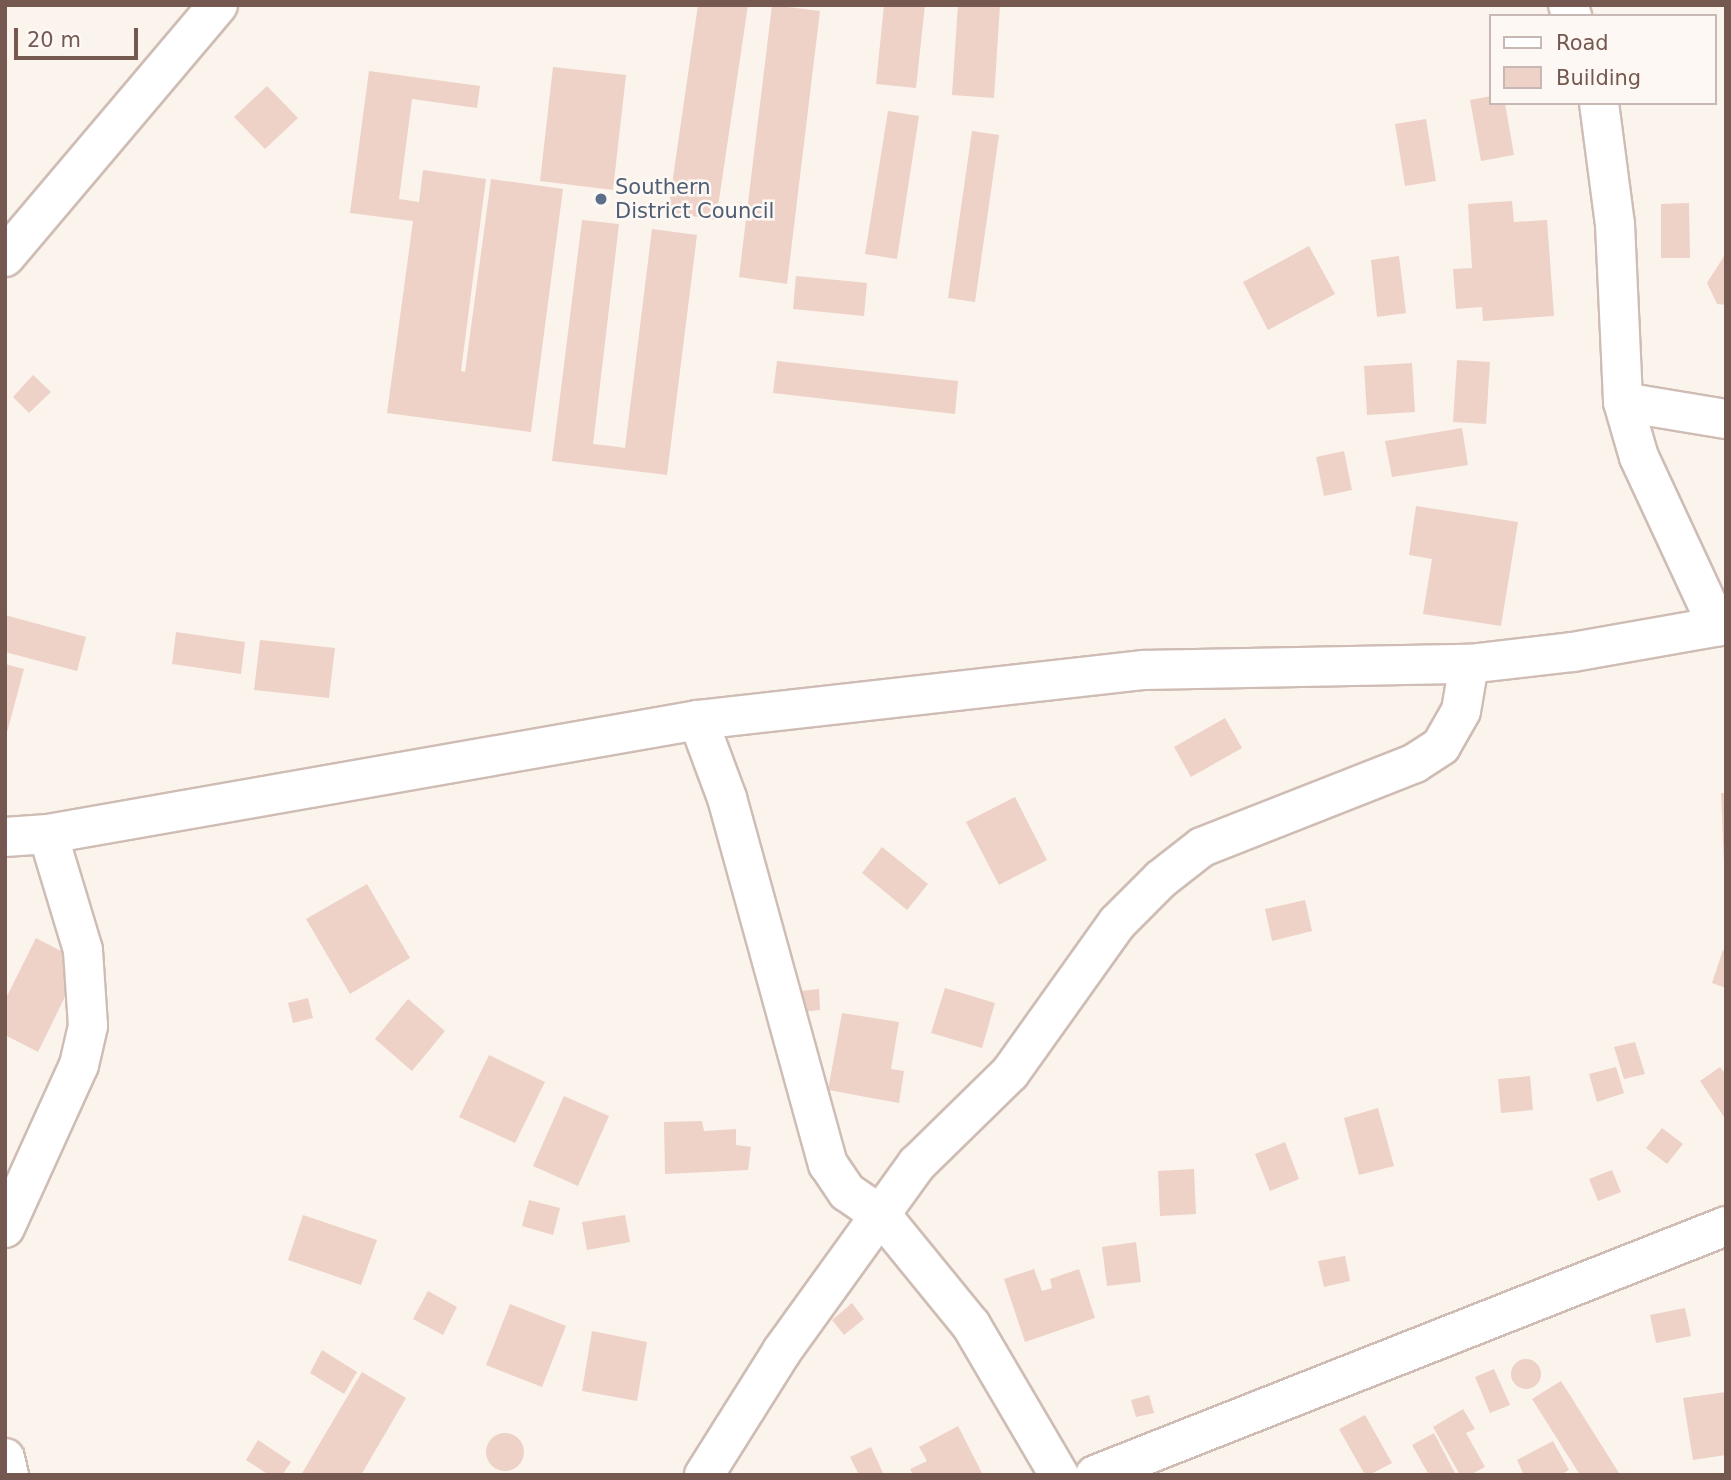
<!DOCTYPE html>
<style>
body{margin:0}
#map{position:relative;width:1731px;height:1480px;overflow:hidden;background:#fbf4ed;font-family:"DejaVu Sans",sans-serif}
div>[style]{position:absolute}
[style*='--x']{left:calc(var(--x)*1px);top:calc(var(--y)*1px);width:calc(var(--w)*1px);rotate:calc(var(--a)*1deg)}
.building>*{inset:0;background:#eed1c7}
.round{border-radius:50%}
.roads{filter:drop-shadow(2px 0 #cfbdb5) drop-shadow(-2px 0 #cfbdb5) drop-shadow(0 2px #cfbdb5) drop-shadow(0 -2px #cfbdb5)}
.minor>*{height:38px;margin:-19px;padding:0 19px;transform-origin:19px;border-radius:19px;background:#fff}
.dots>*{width:19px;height:19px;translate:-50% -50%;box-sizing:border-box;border:4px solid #fef8f4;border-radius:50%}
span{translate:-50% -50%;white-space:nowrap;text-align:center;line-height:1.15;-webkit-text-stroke:5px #fef8f4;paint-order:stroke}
.service-label{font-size:21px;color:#4e5e75}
.left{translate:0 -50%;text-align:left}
.frame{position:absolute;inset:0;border:7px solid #755951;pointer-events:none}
.legend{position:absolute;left:1489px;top:14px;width:228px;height:91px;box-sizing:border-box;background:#fef8f4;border:2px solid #c7b8b3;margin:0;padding:9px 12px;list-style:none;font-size:21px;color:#755951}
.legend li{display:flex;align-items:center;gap:14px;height:35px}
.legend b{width:35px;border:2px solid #c7b8b3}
.scale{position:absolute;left:14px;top:28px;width:124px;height:32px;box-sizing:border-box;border:4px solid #755951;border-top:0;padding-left:9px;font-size:21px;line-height:24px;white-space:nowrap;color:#755951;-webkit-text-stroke:5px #fef8f4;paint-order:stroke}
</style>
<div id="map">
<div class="building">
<div style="clip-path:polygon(698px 5px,748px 5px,716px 220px,668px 212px)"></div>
<div style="clip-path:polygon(772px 5px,820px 11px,787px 284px,739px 277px)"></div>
<div style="clip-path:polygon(884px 5px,925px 5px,916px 88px,876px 84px)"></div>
<div style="clip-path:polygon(958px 5px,1000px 5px,994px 98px,952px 95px)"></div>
<div style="clip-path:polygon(553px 67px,626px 75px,613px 190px,540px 181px)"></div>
<div style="clip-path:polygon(369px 71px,480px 86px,477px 108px,412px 99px,399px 199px,419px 202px,423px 170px,486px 179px,461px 371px,465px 372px,491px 179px,563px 189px,531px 432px,387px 413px,413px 221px,350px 213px)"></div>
<div style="clip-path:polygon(267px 86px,298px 118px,265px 149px,234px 117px)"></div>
<div style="clip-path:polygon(1491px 96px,1491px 103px,1505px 103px,1514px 155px,1481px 161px,1470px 100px)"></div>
<div style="clip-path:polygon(888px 111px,919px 116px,897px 259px,865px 254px)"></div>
<div style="clip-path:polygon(1426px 119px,1436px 181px,1405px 186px,1395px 124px)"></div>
<div style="clip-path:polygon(972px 131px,999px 135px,975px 302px,948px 298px)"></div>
<div style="clip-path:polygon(1512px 201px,1514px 222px,1547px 220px,1554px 316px,1483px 321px,1482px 307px,1456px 309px,1453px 269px,1472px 268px,1468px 204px)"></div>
<div style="clip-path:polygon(1689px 203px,1690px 258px,1661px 258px,1661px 204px)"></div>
<div style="clip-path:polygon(582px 220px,619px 224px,593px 444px,611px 446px,625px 448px,652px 229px,697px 235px,667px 475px,552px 461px)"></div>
<div style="clip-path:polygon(1309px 246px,1335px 294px,1268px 330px,1243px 282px)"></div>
<div style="clip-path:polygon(1726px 253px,1726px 305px,1717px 304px,1707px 283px)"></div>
<div style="clip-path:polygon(1399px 256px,1406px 313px,1377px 317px,1371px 260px)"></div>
<div style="clip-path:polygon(796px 276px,867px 283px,864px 316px,793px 309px)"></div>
<div style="clip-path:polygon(1457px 360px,1490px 362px,1486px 424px,1453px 422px)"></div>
<div style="clip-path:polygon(777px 361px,958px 381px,955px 414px,773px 393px)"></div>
<div style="clip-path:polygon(1412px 363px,1415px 412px,1367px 415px,1364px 366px)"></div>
<div style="clip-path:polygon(33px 375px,51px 392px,29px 413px,13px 397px)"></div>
<div style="clip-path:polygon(1462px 428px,1468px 465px,1392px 477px,1385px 441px)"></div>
<div style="clip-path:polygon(1344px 451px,1352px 490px,1324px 496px,1316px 457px)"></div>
<div style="clip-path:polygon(1416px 506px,1518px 522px,1501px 626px,1423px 614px,1432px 559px,1409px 555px)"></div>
<div style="clip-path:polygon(5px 615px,86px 637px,77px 671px,5px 652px)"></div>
<div style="clip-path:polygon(176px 632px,245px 642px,241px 674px,172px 664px)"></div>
<div style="clip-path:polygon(260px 640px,335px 648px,329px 698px,254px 690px)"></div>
<div style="clip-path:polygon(5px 664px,24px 669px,6px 736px,5px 735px)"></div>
<div style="clip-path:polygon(1225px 718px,1242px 748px,1191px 777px,1174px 747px)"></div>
<div style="clip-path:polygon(1721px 793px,1726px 793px,1726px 864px,1724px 864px)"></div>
<div style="clip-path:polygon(1015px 797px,1047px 860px,999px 885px,966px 822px)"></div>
<div style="clip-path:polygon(882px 847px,928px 884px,907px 910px,862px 873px)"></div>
<div style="clip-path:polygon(367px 884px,410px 958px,350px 994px,306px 919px)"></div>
<div style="clip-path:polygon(1305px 900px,1312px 931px,1272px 941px,1265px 909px)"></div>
<div style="clip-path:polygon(36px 938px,82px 962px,38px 1052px,5px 1035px,5px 1000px)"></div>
<div style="clip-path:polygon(1723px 950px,1726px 951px,1726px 988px,1712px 983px)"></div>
<div style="clip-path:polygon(945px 988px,995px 1003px,982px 1048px,931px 1033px)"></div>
<div style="clip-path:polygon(819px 989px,820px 1010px,802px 1012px,801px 991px)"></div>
<div style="clip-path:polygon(308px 998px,313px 1018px,293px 1023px,288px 1003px)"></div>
<div style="clip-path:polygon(408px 999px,445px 1031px,412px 1071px,375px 1039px)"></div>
<div style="clip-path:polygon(842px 1013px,899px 1022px,891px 1069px,904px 1071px,899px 1103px,828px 1090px)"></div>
<div style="clip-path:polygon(1635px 1042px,1645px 1074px,1624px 1079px,1614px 1047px)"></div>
<div style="clip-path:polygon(489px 1055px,545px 1082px,515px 1143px,459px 1117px)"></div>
<div style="clip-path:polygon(1616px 1067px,1624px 1093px,1597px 1102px,1589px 1074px)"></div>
<div style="clip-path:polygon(1720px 1067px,1726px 1075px,1724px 1117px,1700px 1081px)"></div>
<div style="clip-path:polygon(1530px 1076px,1533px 1110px,1501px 1113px,1498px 1079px)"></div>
<div style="clip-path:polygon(564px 1096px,609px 1116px,578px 1186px,533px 1166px)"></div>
<div style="clip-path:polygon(1378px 1108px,1394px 1166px,1359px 1175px,1344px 1118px)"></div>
<div style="clip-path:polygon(702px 1121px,704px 1131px,736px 1129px,736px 1145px,751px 1147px,748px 1170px,665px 1174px,664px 1122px)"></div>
<div style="clip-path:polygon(1662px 1128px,1683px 1144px,1667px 1164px,1646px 1148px)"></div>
<div style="clip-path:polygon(1285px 1142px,1299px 1179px,1270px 1191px,1255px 1154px)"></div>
<div style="clip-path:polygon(1194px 1169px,1196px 1214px,1160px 1216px,1158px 1171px)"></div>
<div style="clip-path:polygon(1612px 1170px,1621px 1192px,1598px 1201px,1589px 1179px)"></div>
<div style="clip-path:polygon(529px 1200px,560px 1208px,553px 1235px,522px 1226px)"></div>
<div style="clip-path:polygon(303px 1215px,377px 1240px,361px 1285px,288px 1260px)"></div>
<div style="clip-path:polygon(625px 1215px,630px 1242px,587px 1250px,582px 1222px)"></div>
<div style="clip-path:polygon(1136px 1242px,1141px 1282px,1107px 1286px,1102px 1247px)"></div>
<div style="clip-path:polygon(1345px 1256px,1350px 1281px,1324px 1287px,1318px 1261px)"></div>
<div style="clip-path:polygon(1034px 1269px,1042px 1291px,1052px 1288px,1050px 1279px,1079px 1269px,1095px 1318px,1025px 1342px,1004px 1279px)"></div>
<div style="clip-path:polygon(428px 1291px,457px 1307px,443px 1335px,413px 1319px)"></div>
<div style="clip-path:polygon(852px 1303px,864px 1319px,844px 1335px,832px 1320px)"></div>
<div style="clip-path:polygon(510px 1304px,566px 1326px,542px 1387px,486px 1365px)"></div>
<div style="clip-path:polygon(1685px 1308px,1691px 1336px,1656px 1343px,1650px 1315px)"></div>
<div style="clip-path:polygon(592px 1331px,647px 1342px,637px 1401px,582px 1391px)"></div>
<div style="clip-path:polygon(322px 1350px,357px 1372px,344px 1394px,310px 1373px)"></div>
<div class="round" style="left:1511px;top:1359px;width:30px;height:30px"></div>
<div style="clip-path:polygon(1494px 1369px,1510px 1405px,1490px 1413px,1475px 1377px)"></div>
<div style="clip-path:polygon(362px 1372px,406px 1398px,361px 1475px,301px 1475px)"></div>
<div style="clip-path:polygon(1561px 1381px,1619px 1473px,1616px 1475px,1580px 1475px,1532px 1399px)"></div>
<div style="clip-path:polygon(1726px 1392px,1726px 1455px,1693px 1460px,1683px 1398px)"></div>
<div style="clip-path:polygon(1149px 1395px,1154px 1413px,1136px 1417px,1131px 1400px)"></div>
<div style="clip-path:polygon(1463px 1409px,1475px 1429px,1466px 1433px,1485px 1467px,1470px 1475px,1460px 1475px,1433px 1427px)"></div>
<div style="clip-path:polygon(1365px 1415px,1392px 1463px,1369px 1475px,1365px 1475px,1339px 1429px)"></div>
<div style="clip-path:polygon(958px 1426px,983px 1475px,913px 1475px,910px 1469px,927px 1461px,919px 1447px)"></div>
<div style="clip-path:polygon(1434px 1433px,1456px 1475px,1429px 1475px,1412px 1445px)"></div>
<div class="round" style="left:486px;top:1433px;width:38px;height:38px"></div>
<div style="clip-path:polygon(258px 1440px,291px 1462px,282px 1475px,269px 1475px,246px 1460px)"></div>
<div style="clip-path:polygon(1553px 1441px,1569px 1470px,1560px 1475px,1524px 1475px,1517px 1460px)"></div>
<div style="clip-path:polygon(871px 1447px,884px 1475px,859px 1475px,850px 1457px)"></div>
</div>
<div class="roads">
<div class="minor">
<div style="--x:1568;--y:5;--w:12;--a:70"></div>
<div style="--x:1599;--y:103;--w:122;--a:82.5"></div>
<div style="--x:1615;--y:224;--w:178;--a:87.4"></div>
<div style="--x:1623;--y:402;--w:57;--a:73.8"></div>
<div style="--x:1639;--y:457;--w:187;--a:65.1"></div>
<div style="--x:5;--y:257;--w:330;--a:-49.8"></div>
<div style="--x:1623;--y:402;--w:104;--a:9.4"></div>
<div style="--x:698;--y:720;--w:83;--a:69.6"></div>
<div style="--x:727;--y:798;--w:380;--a:74.6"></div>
<div style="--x:828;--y:1164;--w:34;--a:56"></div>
<div style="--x:847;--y:1192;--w:42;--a:34.4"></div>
<div style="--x:882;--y:1216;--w:141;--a:50.8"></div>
<div style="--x:971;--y:1325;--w:174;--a:59.6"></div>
<div style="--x:5;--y:837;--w:43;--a:-4"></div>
<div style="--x:48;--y:834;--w:660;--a:-9.95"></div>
<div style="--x:698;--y:720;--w:448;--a:-6.4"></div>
<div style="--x:1143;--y:670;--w:326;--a:-1.1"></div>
<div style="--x:1469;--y:664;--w:105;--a:-6.6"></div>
<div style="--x:1573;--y:652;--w:155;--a:-10"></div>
<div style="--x:5;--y:1228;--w:179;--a:-65.6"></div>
<div style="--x:79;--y:1065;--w:40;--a:-77"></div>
<div style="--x:88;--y:1026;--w:76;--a:-93.8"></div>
<div style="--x:83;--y:950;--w:121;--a:-106.8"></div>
<div style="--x:5;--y:1458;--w:17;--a:77"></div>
<div style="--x:704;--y:1475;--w:146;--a:-57.8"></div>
<div style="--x:782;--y:1351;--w:231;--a:-54.2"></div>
<div style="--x:917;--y:1164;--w:130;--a:-44.4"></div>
<div style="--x:1010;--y:1073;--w:184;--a:-54.5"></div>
<div style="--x:1117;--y:923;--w:62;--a:-45"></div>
<div style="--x:1161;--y:879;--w:52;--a:-38"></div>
<div style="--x:1202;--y:847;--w:229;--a:-21.5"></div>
<div style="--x:1415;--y:763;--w:31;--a:-33"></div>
<div style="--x:1441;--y:746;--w:40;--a:-60.3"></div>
<div style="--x:1461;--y:711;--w:48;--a:-80.3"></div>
<div style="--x:1095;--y:1475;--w:678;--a:-21.53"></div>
</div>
</div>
<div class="dots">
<div style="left:601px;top:199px;background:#5c6f8a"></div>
</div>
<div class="service-label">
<span class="left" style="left:615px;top:199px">Southern<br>District Council</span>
</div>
<div class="frame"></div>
<ul class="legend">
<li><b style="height:9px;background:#fff"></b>Road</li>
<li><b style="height:19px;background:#eed1c7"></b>Building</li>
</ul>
<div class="scale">20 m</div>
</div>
